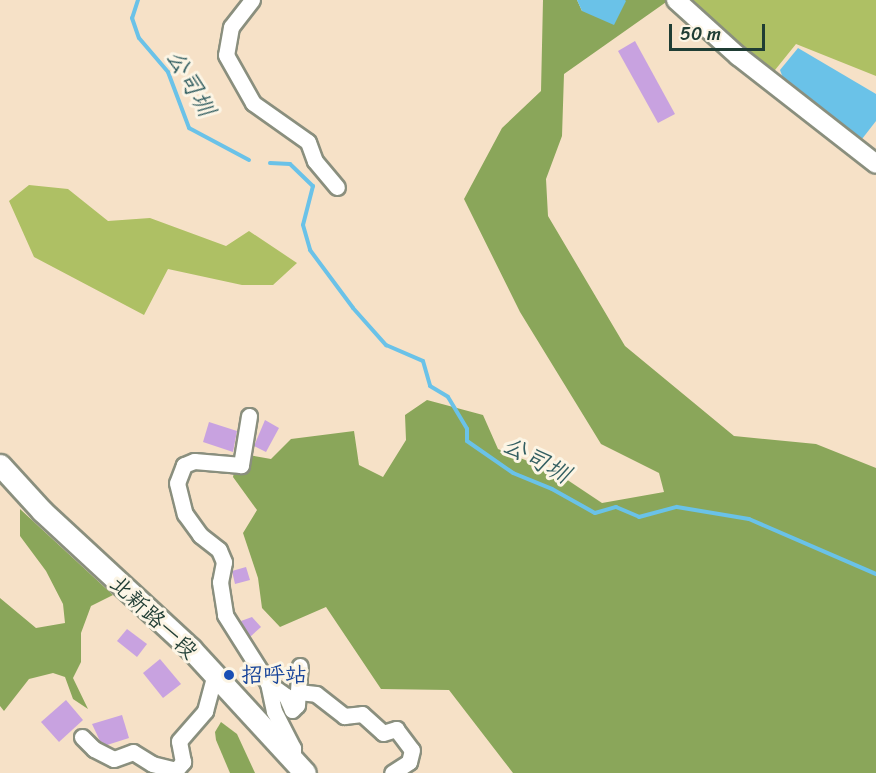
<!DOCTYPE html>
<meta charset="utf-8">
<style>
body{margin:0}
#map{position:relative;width:876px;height:773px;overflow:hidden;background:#f6e1c7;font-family:Sriracha,"LXGW WenKai TC",sans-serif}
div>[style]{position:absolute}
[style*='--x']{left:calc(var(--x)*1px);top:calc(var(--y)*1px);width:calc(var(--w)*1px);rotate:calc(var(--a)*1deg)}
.green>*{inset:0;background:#aec064}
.forest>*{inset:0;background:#8aa65a}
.water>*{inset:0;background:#6ac2e8}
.stream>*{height:4px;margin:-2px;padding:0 2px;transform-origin:2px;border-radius:2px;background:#6ac2e8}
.building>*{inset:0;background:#c8a2e0}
.roads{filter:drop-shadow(2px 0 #8a8f7e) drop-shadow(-2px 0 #8a8f7e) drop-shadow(0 2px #8a8f7e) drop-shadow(0 -2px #8a8f7e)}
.minor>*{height:15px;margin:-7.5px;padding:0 7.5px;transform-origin:7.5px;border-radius:7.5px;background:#fff}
.tertiary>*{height:18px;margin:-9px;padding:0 9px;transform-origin:9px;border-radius:9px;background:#fff}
.secondary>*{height:21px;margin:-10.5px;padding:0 10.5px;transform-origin:10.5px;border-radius:10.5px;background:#fff}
.dots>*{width:16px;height:16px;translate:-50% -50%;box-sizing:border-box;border:3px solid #fcf5e5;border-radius:50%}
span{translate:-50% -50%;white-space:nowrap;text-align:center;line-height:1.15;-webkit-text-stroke:6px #fcf5e5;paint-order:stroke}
.street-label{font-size:22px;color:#1f3d34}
.transit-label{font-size:22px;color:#164399}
.left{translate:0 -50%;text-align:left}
.water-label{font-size:24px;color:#325e61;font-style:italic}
.scale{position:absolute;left:669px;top:24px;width:96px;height:27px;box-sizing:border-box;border:3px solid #1f3d34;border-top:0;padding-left:8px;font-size:18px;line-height:21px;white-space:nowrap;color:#1f3d34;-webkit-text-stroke:4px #fcf5e5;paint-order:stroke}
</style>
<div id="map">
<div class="green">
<div style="clip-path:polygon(687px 0,876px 0,876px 76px,796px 44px,771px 75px)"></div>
<div style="clip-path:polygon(29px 185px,68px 189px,108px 221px,150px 218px,226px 246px,249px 231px,297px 263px,273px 285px,242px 285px,168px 269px,144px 315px,34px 257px,9px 201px)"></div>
</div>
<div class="forest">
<div style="clip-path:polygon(543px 0,577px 0,582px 11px,625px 0,669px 0,564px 74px,562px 136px,546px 179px,548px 216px,625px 346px,734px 436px,816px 444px,876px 468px,876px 773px,513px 773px,449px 690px,381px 689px,326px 607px,280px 627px,262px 608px,258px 578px,243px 533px,257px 510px,233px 477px,238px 453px,271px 459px,291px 439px,354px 431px,359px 465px,383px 477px,406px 440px,405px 415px,427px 400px,483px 415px,498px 449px,557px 473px,602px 503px,664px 492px,659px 473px,601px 444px,520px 312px,464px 199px,502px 128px,541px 91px)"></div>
<div style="clip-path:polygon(20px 509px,113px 595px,91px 606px,81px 633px,81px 662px,73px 678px,88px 709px,73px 699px,65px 677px,53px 673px,29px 679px,4px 711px,0 706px,0 598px,36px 628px,65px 623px,63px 604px,46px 571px,20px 536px)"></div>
<div style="clip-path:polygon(221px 722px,237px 734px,255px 773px,230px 773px,216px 740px,215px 732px)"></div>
</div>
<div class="water">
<div style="clip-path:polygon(577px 0,625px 0,626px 1px,614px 25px,582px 11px)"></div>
<div style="clip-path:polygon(798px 48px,876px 94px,876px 121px,862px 139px,783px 78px,780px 70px)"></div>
</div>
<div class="stream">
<div style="--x:138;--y:0;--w:19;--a:108"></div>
<div style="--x:132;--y:18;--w:21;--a:71"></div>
<div style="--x:139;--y:38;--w:45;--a:49.5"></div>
<div style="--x:168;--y:72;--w:60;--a:69.4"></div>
<div style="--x:189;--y:128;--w:68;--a:28.1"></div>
<div style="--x:270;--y:163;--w:20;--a:3"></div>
<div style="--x:290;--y:164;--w:32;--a:44"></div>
<div style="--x:313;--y:186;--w:40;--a:104.4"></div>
<div style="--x:303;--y:225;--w:26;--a:74"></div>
<div style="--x:310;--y:250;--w:72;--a:53.4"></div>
<div style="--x:353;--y:308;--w:50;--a:48.3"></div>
<div style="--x:386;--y:345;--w:40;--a:23.4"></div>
<div style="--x:423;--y:361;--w:26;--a:74"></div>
<div style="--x:430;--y:386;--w:21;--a:31"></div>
<div style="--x:448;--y:397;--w:37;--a:59"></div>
<div style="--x:467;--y:429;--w:12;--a:90"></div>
<div style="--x:467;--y:441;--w:56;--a:34.8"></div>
<div style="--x:513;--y:473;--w:42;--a:22.3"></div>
<div style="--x:552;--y:489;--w:49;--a:29.2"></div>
<div style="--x:595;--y:513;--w:22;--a:-16"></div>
<div style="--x:616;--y:507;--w:25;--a:23"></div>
<div style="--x:639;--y:517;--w:39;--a:-15"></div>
<div style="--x:677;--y:507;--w:73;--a:9.5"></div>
<div style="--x:749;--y:519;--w:138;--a:23.4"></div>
</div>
<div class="building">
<div style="clip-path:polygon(635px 41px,675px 114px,658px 123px,618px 51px)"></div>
<div style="clip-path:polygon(265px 420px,279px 428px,266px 452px,254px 446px)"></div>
<div style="clip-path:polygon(209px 422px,237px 431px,233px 452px,203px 442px)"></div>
<div style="clip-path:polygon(246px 567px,250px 580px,235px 584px,232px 571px)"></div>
<div style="clip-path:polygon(252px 617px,261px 627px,250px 637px,241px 621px)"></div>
<div style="clip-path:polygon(127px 629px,147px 644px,137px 657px,117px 641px)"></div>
<div style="clip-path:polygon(160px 659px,181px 684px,163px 698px,143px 673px)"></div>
<div style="clip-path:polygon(66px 700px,83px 720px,59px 742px,41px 722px)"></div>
<div style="clip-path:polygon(122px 715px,129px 738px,107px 745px,100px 741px,92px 724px)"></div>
</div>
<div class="roads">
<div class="minor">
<div style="--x:252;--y:0;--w:34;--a:128"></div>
<div style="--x:231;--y:27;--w:28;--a:100"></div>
<div style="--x:226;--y:55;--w:55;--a:60.6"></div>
<div style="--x:253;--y:103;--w:67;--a:35.3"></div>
<div style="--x:308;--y:142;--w:20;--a:70"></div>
<div style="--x:315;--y:161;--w:34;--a:50"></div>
<div style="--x:249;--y:416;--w:50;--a:99.3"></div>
<div style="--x:241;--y:465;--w:47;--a:-175.1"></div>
<div style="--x:194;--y:461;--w:11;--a:158"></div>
<div style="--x:184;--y:465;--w:19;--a:111"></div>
<div style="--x:177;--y:483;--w:32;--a:76"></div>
<div style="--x:185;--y:514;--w:26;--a:54"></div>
<div style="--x:200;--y:535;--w:24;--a:38"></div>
<div style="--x:219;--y:550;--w:13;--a:67"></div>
<div style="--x:224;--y:562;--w:20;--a:101"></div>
<div style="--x:220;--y:582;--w:33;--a:81"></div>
<div style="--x:225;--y:615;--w:80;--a:57.7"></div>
<div style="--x:268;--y:683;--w:29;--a:78"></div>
<div style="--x:274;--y:711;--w:42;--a:62.8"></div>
<div style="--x:293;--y:748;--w:11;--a:90"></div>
<div style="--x:268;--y:683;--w:22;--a:36"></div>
<div style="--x:286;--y:696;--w:15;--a:67"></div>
<div style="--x:292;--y:710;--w:7;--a:-45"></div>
<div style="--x:297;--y:705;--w:39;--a:-86"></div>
<div style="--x:298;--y:692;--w:18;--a:6"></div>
<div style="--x:316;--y:694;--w:36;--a:38"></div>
<div style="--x:344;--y:716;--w:18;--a:-6"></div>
<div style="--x:362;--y:714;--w:28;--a:42"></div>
<div style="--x:383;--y:733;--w:14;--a:-17"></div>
<div style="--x:396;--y:729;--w:26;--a:53"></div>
<div style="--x:412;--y:750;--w:12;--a:104"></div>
<div style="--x:409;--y:762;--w:20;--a:147"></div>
<div style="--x:82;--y:737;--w:17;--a:45"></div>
<div style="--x:94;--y:749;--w:22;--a:27"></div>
<div style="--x:114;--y:759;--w:20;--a:-20"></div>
<div style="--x:133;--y:752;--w:22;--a:32"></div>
<div style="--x:152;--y:764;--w:25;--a:14"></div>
<div style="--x:176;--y:770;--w:11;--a:-49"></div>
<div style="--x:183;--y:762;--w:21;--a:-101"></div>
<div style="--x:179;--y:741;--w:40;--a:-49"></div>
<div style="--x:205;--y:711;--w:35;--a:-75"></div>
</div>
<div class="tertiary">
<div style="--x:676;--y:0;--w:84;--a:42.1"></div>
<div style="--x:738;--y:56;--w:175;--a:38"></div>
</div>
<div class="secondary">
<div style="--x:0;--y:465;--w:62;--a:47.6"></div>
<div style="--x:42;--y:511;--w:203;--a:42.8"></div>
<div style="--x:191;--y:649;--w:168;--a:47.4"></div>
</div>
</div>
<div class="dots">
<div style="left:229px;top:675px;background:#1a4fb4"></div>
</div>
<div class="street-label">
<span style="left:154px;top:617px;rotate:43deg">北新路一段</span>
</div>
<div class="transit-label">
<span class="left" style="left:241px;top:675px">招呼站</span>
</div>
<div class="water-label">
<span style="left:190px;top:83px;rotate:60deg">公司圳</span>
<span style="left:536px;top:460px;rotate:28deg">公司圳</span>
</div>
<div class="scale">50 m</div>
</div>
